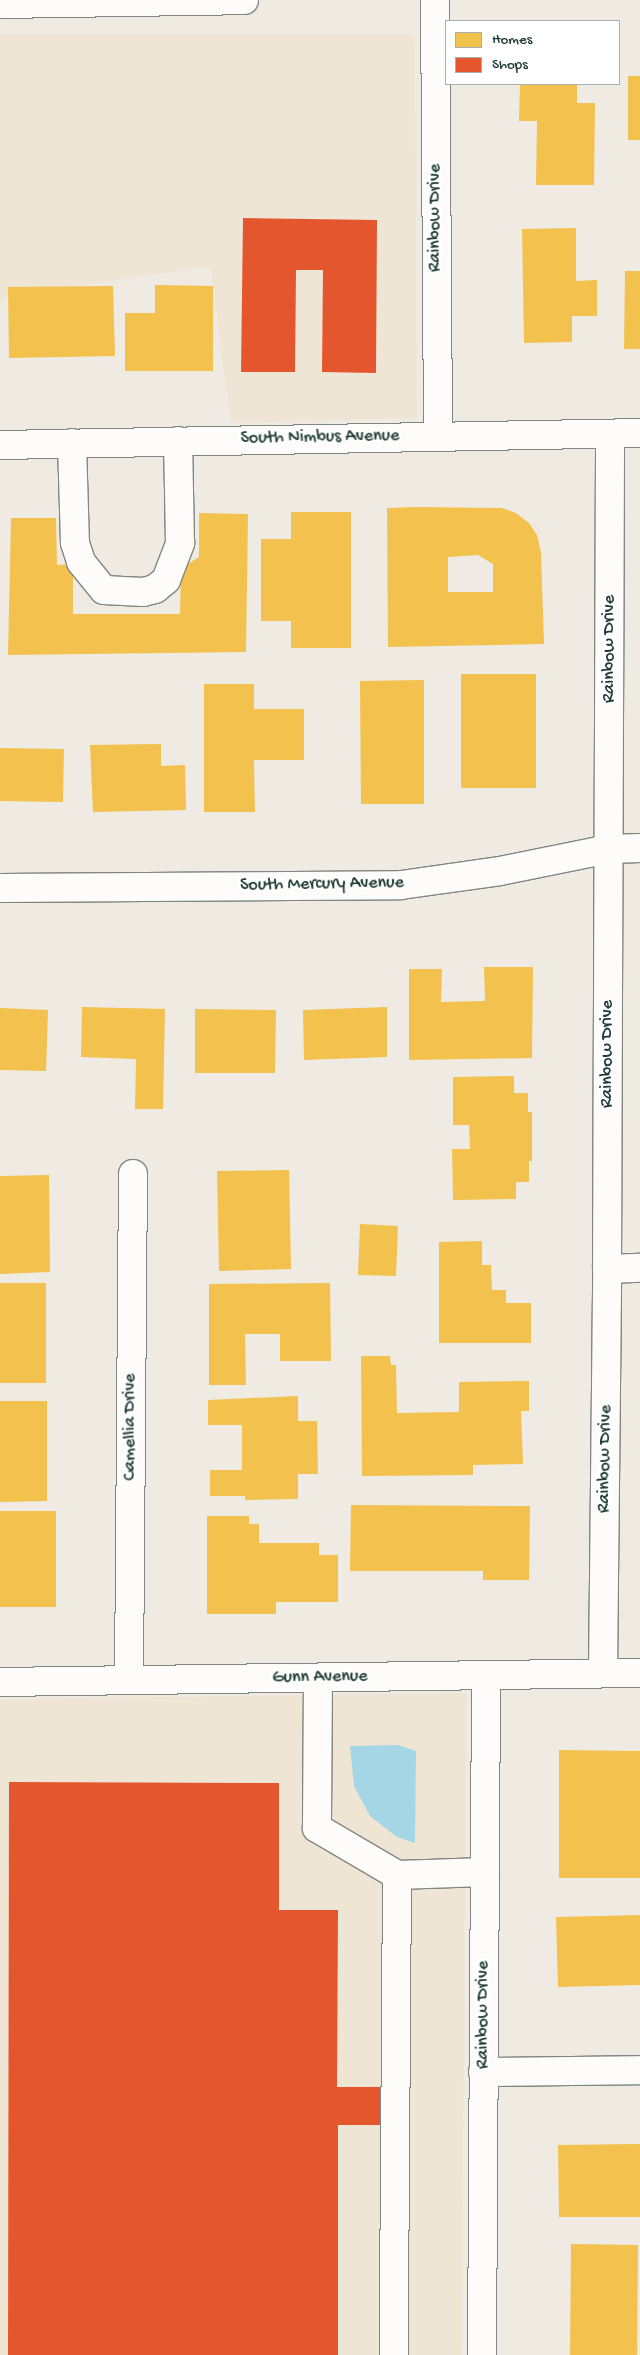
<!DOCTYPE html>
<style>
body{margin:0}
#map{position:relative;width:640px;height:2355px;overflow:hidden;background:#efebe3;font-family:"Gochi Hand",sans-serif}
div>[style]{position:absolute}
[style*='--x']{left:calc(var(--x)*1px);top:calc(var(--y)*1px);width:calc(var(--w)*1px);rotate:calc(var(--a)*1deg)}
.built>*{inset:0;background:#eee5d4}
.water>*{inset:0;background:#a5d6e5}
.homes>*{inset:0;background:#f2c14e}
.shops>*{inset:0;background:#e4572e}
.roads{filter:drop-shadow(1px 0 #828681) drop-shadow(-1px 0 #828681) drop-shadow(0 1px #828681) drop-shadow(0 -1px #828681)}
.minor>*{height:28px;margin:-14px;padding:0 14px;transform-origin:14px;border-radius:14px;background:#fdfcfb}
span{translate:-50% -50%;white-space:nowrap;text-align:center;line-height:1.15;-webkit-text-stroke:5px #fff;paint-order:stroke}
.street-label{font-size:18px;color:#1f3d34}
.legend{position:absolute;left:445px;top:20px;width:175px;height:65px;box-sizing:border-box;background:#fff;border:1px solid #a5b1ae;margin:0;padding:6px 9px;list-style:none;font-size:15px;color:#1f3d34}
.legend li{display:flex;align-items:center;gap:10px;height:25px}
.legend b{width:25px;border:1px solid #a5b1ae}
</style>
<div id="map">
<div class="built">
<div style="clip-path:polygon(0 34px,415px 34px,417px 418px,231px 423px,210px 266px,2px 297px,0 306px)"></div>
<div style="clip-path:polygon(466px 1693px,462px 2355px,0 2355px,0 1699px)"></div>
</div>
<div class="water">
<div style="clip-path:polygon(398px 1745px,416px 1751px,415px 1843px,397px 1837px,370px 1816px,354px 1786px,350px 1746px)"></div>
</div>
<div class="homes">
<div style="clip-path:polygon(628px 76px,640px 76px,640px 140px,628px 140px)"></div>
<div style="clip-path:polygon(520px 84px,577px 84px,577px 103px,595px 103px,594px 185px,536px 185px,537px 121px,519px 121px)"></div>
<div style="clip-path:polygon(576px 228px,576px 281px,597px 280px,597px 316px,572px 316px,572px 342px,524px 343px,522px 229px)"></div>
<div style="clip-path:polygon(625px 271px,640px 271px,640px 349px,624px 349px)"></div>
<div style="clip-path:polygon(155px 285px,213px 286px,213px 371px,125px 371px,125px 313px,155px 313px)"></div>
<div style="clip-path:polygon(113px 286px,115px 356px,9px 358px,8px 287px)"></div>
<div style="clip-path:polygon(evenodd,415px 507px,502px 508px,516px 513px,529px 523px,537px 535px,541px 553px,544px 644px,388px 647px,387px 508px,415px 507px,478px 555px,493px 564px,493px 592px,448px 592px,448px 557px,478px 555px)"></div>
<div style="clip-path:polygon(291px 512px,351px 512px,351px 648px,291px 648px,291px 621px,261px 621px,261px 539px,291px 539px)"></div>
<div style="clip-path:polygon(199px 513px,248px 514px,246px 652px,8px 655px,11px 518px,56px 518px,57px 565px,73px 564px,73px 614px,180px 614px,181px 568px,199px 557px)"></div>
<div style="clip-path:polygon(461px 674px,536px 674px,536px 788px,461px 788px)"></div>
<div style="clip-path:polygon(424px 680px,424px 804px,361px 804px,360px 681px)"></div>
<div style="clip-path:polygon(204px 684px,254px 684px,254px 709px,304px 709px,304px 760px,254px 760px,255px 812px,204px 812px)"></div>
<div style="clip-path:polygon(161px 744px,161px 766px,185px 765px,186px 810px,93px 812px,90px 745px)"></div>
<div style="clip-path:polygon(0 748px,64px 749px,63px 802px,0 801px)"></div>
<div style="clip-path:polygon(484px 967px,533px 967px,532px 1058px,409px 1060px,409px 969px,442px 969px,441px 1002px,485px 1001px)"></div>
<div style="clip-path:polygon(82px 1007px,165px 1009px,163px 1109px,135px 1109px,136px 1059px,81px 1057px)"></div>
<div style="clip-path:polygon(387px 1007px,387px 1057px,304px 1060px,303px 1010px)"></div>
<div style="clip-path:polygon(0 1008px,48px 1010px,46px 1071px,0 1070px)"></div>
<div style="clip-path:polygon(195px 1009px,276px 1010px,275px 1073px,195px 1073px)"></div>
<div style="clip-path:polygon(514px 1076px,514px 1093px,528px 1093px,528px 1112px,532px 1112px,532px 1161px,529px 1161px,529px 1182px,516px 1182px,516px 1199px,453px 1200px,452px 1149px,470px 1149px,469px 1125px,453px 1125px,453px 1077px)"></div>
<div style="clip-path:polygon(289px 1170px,291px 1269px,219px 1271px,217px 1171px)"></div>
<div style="clip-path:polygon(49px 1175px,50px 1272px,0 1274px,0 1176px)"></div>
<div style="clip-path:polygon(360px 1224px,398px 1226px,396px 1276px,358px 1275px)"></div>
<div style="clip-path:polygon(482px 1241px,482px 1265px,491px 1265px,492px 1290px,506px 1290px,506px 1303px,531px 1303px,531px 1343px,439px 1343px,439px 1242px)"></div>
<div style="clip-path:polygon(0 1283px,46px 1283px,46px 1383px,0 1383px)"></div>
<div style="clip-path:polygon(330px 1283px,331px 1361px,280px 1361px,280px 1334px,245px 1334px,246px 1385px,209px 1385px,209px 1284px)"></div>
<div style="clip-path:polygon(361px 1356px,390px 1356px,391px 1365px,396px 1365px,397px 1413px,459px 1412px,459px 1382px,529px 1381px,529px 1411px,521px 1411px,523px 1464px,473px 1465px,473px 1475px,362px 1476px)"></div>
<div style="clip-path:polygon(298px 1396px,298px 1421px,317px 1421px,318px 1474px,298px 1474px,298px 1499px,245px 1500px,245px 1496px,210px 1496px,210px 1470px,242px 1470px,242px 1425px,208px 1425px,208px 1400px)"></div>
<div style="clip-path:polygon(0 1401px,47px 1401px,47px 1501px,0 1502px)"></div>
<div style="clip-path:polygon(351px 1505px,530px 1506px,529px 1580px,483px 1580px,483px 1571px,350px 1571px)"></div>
<div style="clip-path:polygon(0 1511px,56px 1511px,56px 1607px,0 1607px)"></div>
<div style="clip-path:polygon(207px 1516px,249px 1516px,249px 1524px,259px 1524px,259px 1543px,319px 1543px,319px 1555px,338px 1555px,338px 1602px,276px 1602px,276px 1614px,207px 1614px)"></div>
<div style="clip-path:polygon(559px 1750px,640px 1751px,640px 1878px,559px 1878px)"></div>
<div style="clip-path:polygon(640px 1915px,640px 1985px,558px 1987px,556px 1917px)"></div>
<div style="clip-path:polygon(640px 2144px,640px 2217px,559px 2217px,558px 2145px)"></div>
<div style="clip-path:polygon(571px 2244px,638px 2245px,637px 2355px,570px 2355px)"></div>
</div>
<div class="shops">
<div style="clip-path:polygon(243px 218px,377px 220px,376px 373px,322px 372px,323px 270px,296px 270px,295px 372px,241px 372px)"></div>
<div style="clip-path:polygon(9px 1782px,279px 1783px,279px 1910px,338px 1910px,337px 2087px,381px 2087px,381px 2125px,338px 2125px,338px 2355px,8px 2355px)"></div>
</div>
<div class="roads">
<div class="minor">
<div style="--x:435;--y:0;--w:436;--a:89.6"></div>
<div style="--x:0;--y:4;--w:244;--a:-0.9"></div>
<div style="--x:72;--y:443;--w:100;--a:88.3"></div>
<div style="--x:75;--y:543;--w:20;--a:72"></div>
<div style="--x:81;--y:562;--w:36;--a:51"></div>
<div style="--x:104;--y:590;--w:39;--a:3"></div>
<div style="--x:143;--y:592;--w:12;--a:-14"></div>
<div style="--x:155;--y:589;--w:14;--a:-39"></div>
<div style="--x:166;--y:580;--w:40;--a:-69"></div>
<div style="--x:180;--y:543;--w:102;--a:-91.1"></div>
<div style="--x:0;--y:445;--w:640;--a:-1.07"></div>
<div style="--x:0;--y:888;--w:401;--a:-0.4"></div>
<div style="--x:401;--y:885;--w:100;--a:-8"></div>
<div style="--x:500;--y:871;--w:111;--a:-11.4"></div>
<div style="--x:609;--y:849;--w:31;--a:-2"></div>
<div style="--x:607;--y:1269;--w:33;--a:-2"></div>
<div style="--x:603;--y:1673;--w:404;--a:-89.4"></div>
<div style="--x:607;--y:1269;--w:835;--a:-89.79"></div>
<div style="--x:318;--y:1678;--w:150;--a:90.4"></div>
<div style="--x:317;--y:1828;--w:93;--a:30.4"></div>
<div style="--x:397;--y:1875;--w:480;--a:90.4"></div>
<div style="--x:129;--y:1680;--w:506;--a:-89.55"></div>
<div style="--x:0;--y:1682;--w:640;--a:-0.81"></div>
<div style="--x:397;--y:1875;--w:88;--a:-2"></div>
<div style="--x:483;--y:2072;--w:157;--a:-0.7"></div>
<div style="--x:482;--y:2355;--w:680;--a:-89.66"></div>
</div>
</div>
<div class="street-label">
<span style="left:436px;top:218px;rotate:-90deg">Rainbow Drive</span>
<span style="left:320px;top:438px;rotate:-1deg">South Nimbus Avenue</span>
<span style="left:610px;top:649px;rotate:-90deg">Rainbow Drive</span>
<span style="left:322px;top:885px;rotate:-1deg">South Mercury Avenue</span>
<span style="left:608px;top:1054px;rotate:-90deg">Rainbow Drive</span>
<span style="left:131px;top:1427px;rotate:-90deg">Camellia Drive</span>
<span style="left:606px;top:1459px;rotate:-89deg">Rainbow Drive</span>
<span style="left:320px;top:1678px;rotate:-1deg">Gunn Avenue</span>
<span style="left:484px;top:2015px;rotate:-90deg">Rainbow Drive</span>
</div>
<ul class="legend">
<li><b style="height:14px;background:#f2c14e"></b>Homes</li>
<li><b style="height:14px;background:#e4572e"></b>Shops</li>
</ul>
</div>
